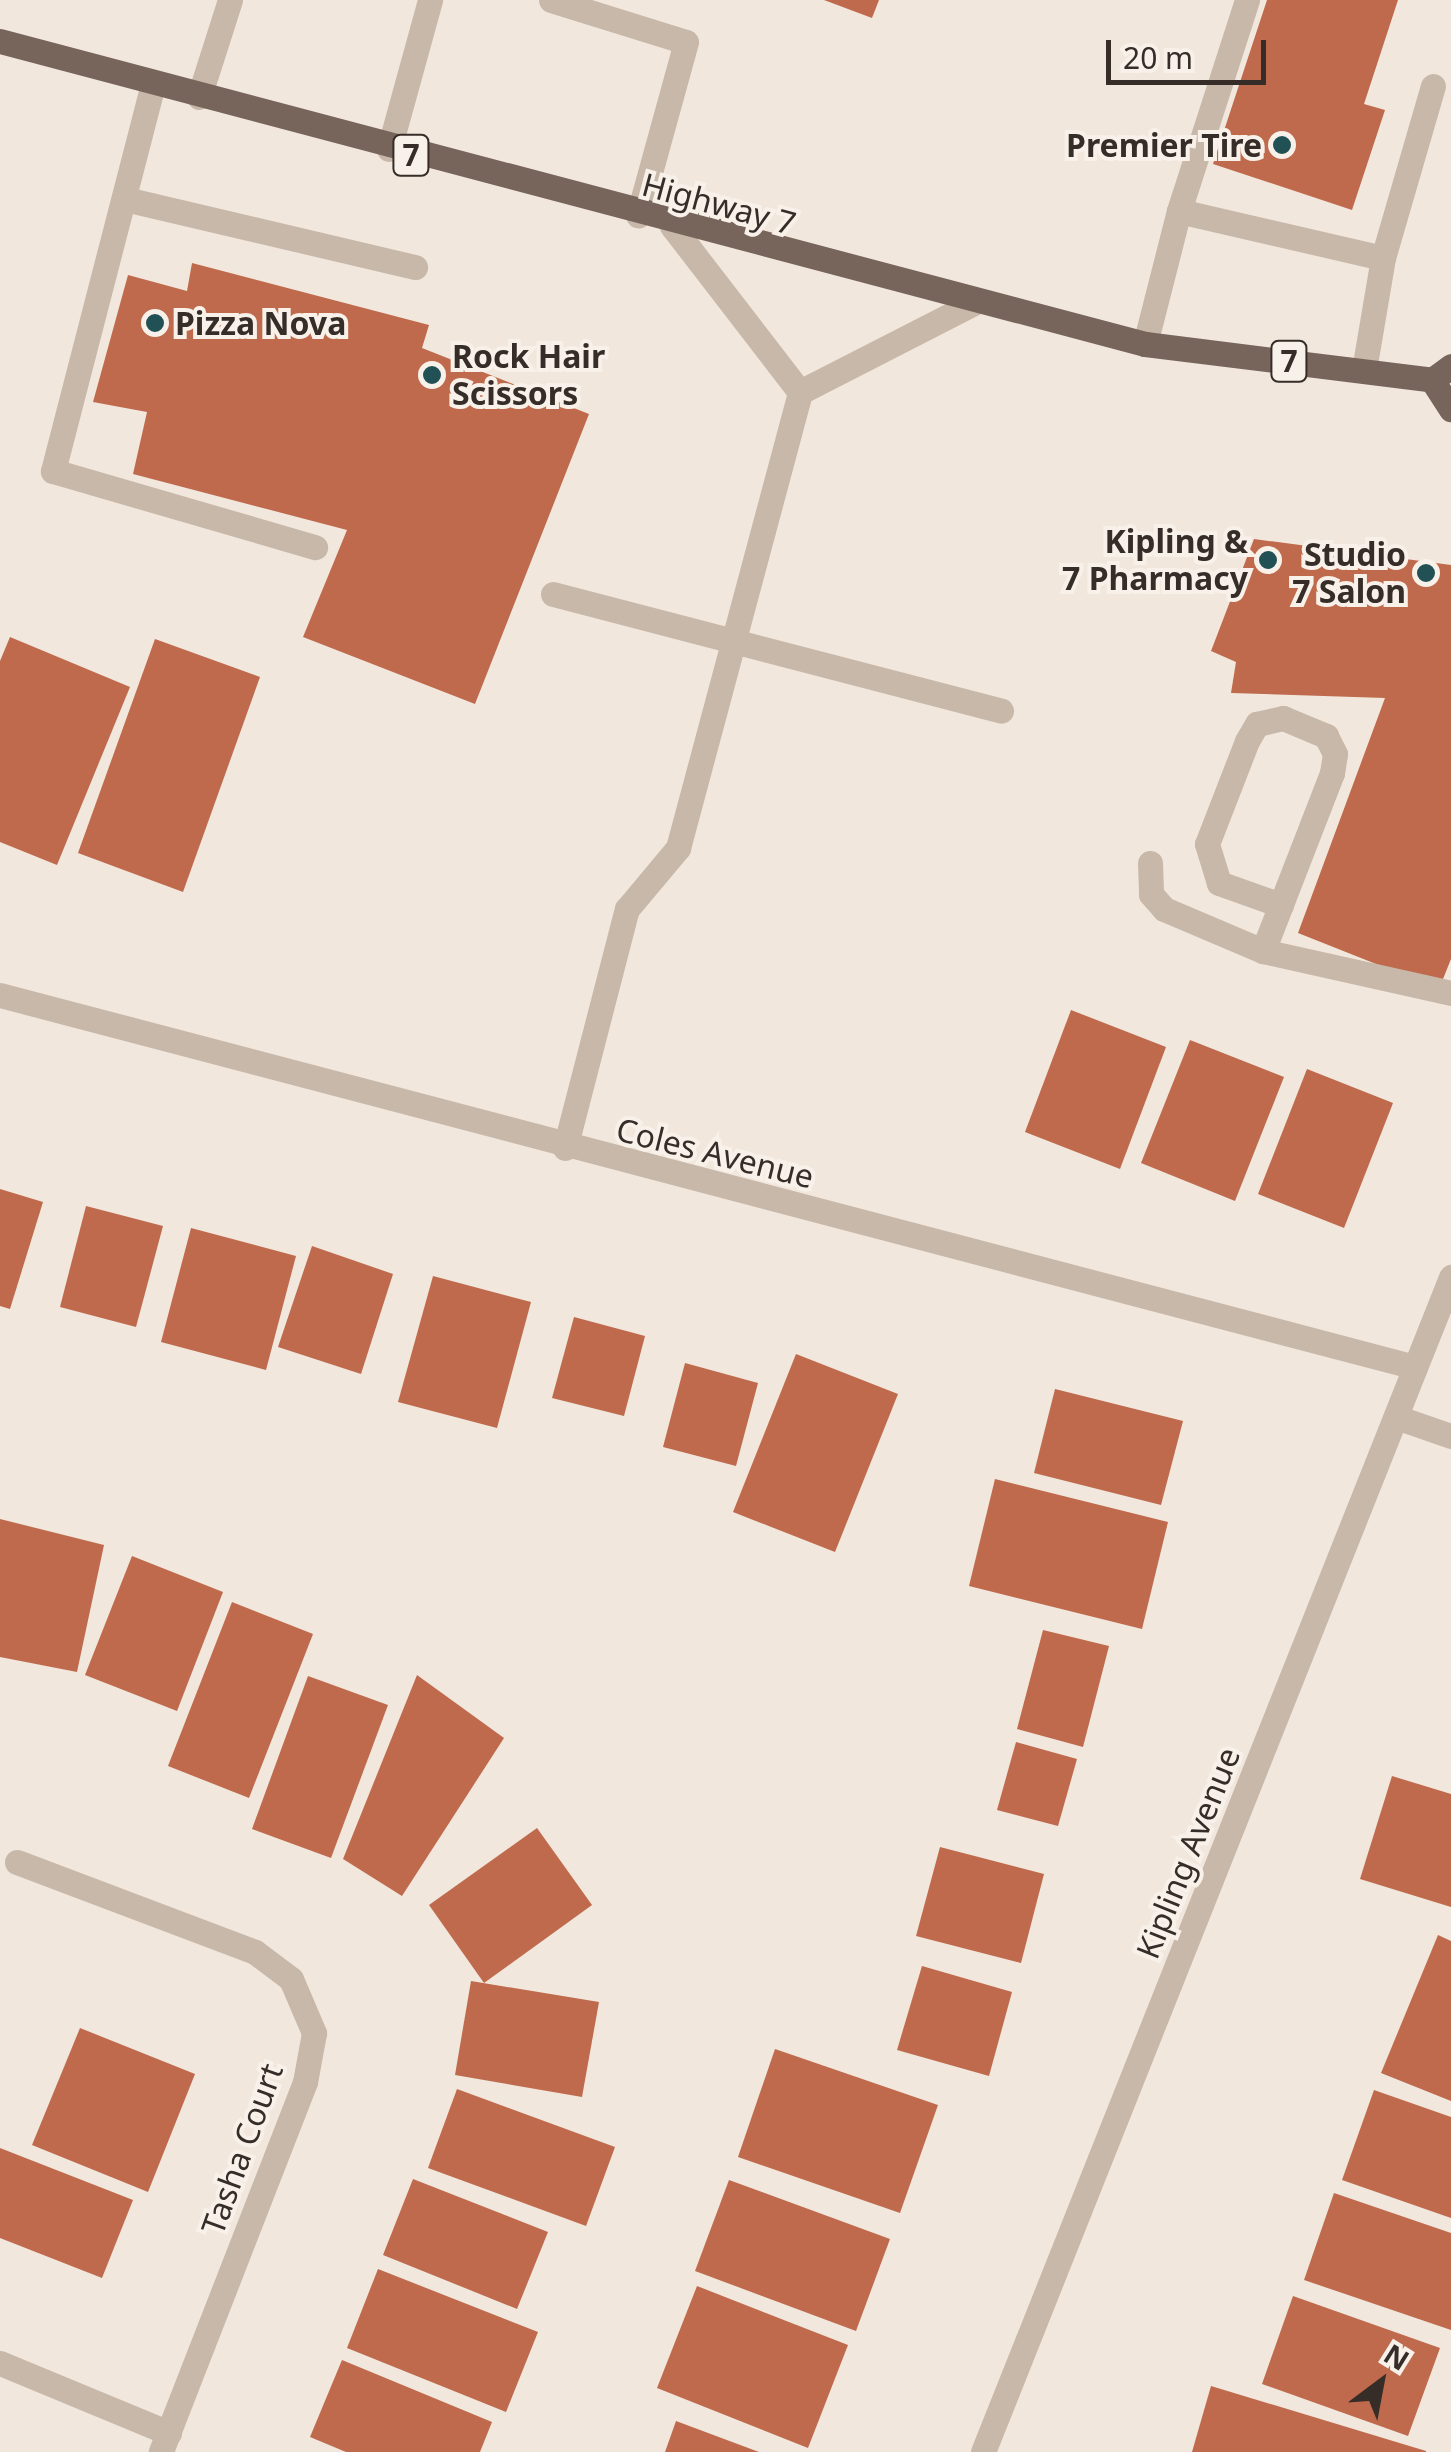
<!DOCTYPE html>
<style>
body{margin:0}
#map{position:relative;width:1451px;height:2452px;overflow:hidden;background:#f1e7dd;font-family:"Noto Sans",sans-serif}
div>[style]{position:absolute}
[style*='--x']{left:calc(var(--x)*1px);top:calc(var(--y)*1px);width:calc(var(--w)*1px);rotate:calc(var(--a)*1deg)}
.building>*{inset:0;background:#bf6a4d}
.service>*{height:25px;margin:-12.5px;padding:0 12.5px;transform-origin:12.5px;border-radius:12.5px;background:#c8b8a9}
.minor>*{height:25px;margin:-12.5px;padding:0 12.5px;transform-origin:12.5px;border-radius:12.5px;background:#c8b8a9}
.primary>*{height:25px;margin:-12.5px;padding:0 12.5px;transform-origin:12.5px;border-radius:12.5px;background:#77645b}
.dots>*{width:28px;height:28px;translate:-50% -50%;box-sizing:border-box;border:5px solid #f8f1e9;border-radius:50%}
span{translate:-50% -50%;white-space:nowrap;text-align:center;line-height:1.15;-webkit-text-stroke:8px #f8f1e9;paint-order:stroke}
.shield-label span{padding:2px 8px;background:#f8f1e9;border:2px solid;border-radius:8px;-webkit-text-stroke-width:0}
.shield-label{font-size:30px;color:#362d29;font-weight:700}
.poi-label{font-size:32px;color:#362d29;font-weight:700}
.right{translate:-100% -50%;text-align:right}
.left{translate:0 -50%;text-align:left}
.street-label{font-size:32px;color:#362d29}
.north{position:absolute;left:1331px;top:2332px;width:100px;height:100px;-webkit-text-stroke:8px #f8f1e9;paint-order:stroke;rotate:32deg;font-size:28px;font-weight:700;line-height:40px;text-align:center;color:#362d29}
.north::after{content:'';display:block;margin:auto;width:35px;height:45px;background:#362d29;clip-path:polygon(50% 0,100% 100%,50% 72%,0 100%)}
.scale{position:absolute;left:1106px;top:40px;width:160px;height:45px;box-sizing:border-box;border:5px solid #362d29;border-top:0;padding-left:12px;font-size:30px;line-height:35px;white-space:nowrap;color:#362d29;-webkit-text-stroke:8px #f8f1e9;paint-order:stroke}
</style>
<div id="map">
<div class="building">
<div style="clip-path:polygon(824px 0,879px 0,872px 18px)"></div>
<div style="clip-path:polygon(1267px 0,1398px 0,1364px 104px,1385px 110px,1352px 210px,1213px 164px)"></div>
<div style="clip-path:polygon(192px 263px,429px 325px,422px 348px,589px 414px,475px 704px,303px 637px,347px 530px,133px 474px,147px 412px,93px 402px,128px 275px,187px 291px)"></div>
<div style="clip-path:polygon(1254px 539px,1451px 565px,1451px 959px,1439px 989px,1298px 933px,1385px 698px,1231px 693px,1236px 662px,1211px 651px)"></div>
<div style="clip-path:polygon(10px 637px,130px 687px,57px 865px,0 842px,0 661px)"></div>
<div style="clip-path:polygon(155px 639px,260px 677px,183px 892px,78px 853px)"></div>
<div style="clip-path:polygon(1071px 1010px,1166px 1047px,1120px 1169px,1025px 1132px)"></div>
<div style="clip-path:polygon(1190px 1040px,1284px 1077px,1235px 1201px,1141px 1163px)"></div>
<div style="clip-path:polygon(1307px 1069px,1393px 1103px,1344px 1228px,1258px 1194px)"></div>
<div style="clip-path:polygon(0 1189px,43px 1202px,10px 1309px,0 1306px)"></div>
<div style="clip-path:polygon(86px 1206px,163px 1226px,136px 1327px,60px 1307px)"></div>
<div style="clip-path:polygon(191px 1228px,296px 1256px,266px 1370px,161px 1342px)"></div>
<div style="clip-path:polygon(312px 1246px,393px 1274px,361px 1374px,278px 1347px)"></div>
<div style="clip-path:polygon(433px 1276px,531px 1302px,497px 1428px,398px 1402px)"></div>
<div style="clip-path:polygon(574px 1317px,645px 1336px,624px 1416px,552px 1398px)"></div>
<div style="clip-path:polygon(796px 1354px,898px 1394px,835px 1552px,733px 1512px)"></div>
<div style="clip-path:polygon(685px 1363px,758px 1383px,736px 1466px,663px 1447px)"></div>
<div style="clip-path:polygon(1055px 1389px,1183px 1421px,1161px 1505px,1034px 1473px)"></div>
<div style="clip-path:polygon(995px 1479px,1168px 1522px,1142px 1629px,969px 1586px)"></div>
<div style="clip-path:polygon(0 1519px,104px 1545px,77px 1672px,0 1657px)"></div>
<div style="clip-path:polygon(132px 1556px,223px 1592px,177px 1711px,85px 1675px)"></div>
<div style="clip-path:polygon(232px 1602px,313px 1634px,249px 1798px,168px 1766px)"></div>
<div style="clip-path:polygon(1043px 1630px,1109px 1646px,1083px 1747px,1017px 1729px)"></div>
<div style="clip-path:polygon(417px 1675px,504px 1738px,402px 1896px,343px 1859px)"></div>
<div style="clip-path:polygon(308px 1676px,388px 1705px,331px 1858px,252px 1829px)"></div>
<div style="clip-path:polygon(1016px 1742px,1077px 1759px,1058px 1826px,997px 1810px)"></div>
<div style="clip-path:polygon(1392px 1776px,1451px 1794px,1451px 1907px,1360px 1879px)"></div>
<div style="clip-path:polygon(537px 1828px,592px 1905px,484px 1983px,429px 1905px)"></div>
<div style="clip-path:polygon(940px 1847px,1044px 1874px,1021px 1963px,916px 1936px)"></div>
<div style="clip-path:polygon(1438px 1935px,1451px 1941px,1451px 2101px,1381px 2073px)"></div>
<div style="clip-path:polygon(922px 1966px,1012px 1992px,989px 2076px,897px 2050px)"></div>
<div style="clip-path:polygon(471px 1981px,599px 2002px,582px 2097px,455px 2075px)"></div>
<div style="clip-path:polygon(80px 2028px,195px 2074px,148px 2192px,32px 2145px)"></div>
<div style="clip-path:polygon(775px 2049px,938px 2105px,900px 2213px,738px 2157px)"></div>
<div style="clip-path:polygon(457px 2089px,615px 2147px,586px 2226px,428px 2168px)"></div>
<div style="clip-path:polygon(1374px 2090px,1451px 2117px,1451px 2218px,1342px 2180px)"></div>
<div style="clip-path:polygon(0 2148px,133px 2200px,102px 2278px,0 2238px)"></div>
<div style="clip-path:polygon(413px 2179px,548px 2232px,517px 2309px,383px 2255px)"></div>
<div style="clip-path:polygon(729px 2180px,890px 2239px,856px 2331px,695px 2271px)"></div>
<div style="clip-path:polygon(1334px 2193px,1451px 2233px,1451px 2330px,1304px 2280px)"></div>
<div style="clip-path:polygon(378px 2269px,538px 2332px,506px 2412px,347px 2348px)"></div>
<div style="clip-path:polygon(697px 2286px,848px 2345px,808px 2448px,657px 2388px)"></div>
<div style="clip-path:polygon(1293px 2296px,1440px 2348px,1408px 2436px,1262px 2384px)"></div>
<div style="clip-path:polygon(342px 2360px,492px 2422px,480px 2452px,346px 2452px,310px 2437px)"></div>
<div style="clip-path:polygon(1211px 2386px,1426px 2451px,1426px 2452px,1192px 2452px)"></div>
<div style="clip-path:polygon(676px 2421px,759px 2452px,665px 2452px)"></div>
</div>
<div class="service">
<div style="--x:551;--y:0;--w:141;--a:17.3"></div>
<div style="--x:686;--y:42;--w:180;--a:105.4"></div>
<div style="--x:1247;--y:0;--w:222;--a:107.9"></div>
<div style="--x:1179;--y:211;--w:209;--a:13"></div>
<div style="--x:1383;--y:258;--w:179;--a:-73.8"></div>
<div style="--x:153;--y:84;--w:400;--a:104.5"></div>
<div style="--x:53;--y:471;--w:273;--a:16.2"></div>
<div style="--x:199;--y:97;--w:102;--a:-72.3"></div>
<div style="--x:389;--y:149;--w:155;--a:-74.6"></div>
<div style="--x:125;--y:199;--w:298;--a:13.2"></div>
<div style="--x:672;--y:226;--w:210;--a:52.4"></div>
<div style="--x:1145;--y:344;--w:137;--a:-75.7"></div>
<div style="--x:1364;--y:370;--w:114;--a:-80.4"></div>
<div style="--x:553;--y:594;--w:463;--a:14.6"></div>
<div style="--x:1150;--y:863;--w:31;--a:88"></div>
<div style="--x:1151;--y:894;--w:20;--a:49"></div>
<div style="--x:1164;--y:909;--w:108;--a:23"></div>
<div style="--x:1281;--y:905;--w:66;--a:-160.5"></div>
<div style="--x:1219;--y:883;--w:41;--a:-107.1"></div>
<div style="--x:1207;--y:844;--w:110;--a:-68.8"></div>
<div style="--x:1247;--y:741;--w:20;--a:-60"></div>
<div style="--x:1257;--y:724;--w:27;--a:-13"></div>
<div style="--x:1283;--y:718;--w:47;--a:22.7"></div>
<div style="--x:1326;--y:736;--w:20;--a:63"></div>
<div style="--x:1335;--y:754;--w:19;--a:99"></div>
<div style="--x:1332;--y:773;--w:191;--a:111.2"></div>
<div style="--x:1263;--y:951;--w:193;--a:12.6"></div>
<div style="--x:565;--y:1148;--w:247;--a:-75.5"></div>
<div style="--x:627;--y:909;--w:80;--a:-50.1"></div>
<div style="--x:678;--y:848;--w:472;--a:-75"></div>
<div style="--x:800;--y:392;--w:195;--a:-27.1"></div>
</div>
<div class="minor">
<div style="--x:0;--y:995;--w:1463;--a:14.73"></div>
<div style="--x:1396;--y:1417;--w:58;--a:19.1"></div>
<div style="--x:17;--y:1862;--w:254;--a:20.7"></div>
<div style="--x:255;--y:1952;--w:45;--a:36.9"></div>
<div style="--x:291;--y:1979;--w:59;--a:66.9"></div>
<div style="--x:314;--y:2033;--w:50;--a:100.4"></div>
<div style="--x:305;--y:2082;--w:397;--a:111.3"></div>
<div style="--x:0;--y:2363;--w:183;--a:22.5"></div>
<div style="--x:983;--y:2452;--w:1265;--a:-68.28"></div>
</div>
<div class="primary">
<div style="--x:0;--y:41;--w:1184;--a:14.82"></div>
<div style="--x:1145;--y:344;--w:289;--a:7.1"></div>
<div style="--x:1432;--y:380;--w:24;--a:-36"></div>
<div style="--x:1432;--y:380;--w:35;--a:57"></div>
</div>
<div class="dots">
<div style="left:1282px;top:145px;background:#215155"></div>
<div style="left:155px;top:323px;background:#215155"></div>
<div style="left:432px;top:375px;background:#215155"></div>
<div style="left:1268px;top:560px;background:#215155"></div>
<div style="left:1426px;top:573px;background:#215155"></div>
</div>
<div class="shield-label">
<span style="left:411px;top:155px">7</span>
<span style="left:1289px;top:361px">7</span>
</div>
<div class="poi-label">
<span class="right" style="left:1262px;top:145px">Premier Tire</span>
<span class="left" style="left:175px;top:323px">Pizza Nova</span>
<span class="left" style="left:452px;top:375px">Rock Hair<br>Scissors</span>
<span class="right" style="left:1248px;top:560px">Kipling &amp;<br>7 Pharmacy</span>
<span class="right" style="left:1406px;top:573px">Studio<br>7 Salon</span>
</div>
<div class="street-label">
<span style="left:719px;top:204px;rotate:15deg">Highway 7</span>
<span style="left:715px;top:1153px;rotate:14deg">Coles Avenue</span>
<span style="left:1188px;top:1853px;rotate:-68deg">Kipling Avenue</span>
<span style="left:242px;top:2149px;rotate:-70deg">Tasha Court</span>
</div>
<div class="north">N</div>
<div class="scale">20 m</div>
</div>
